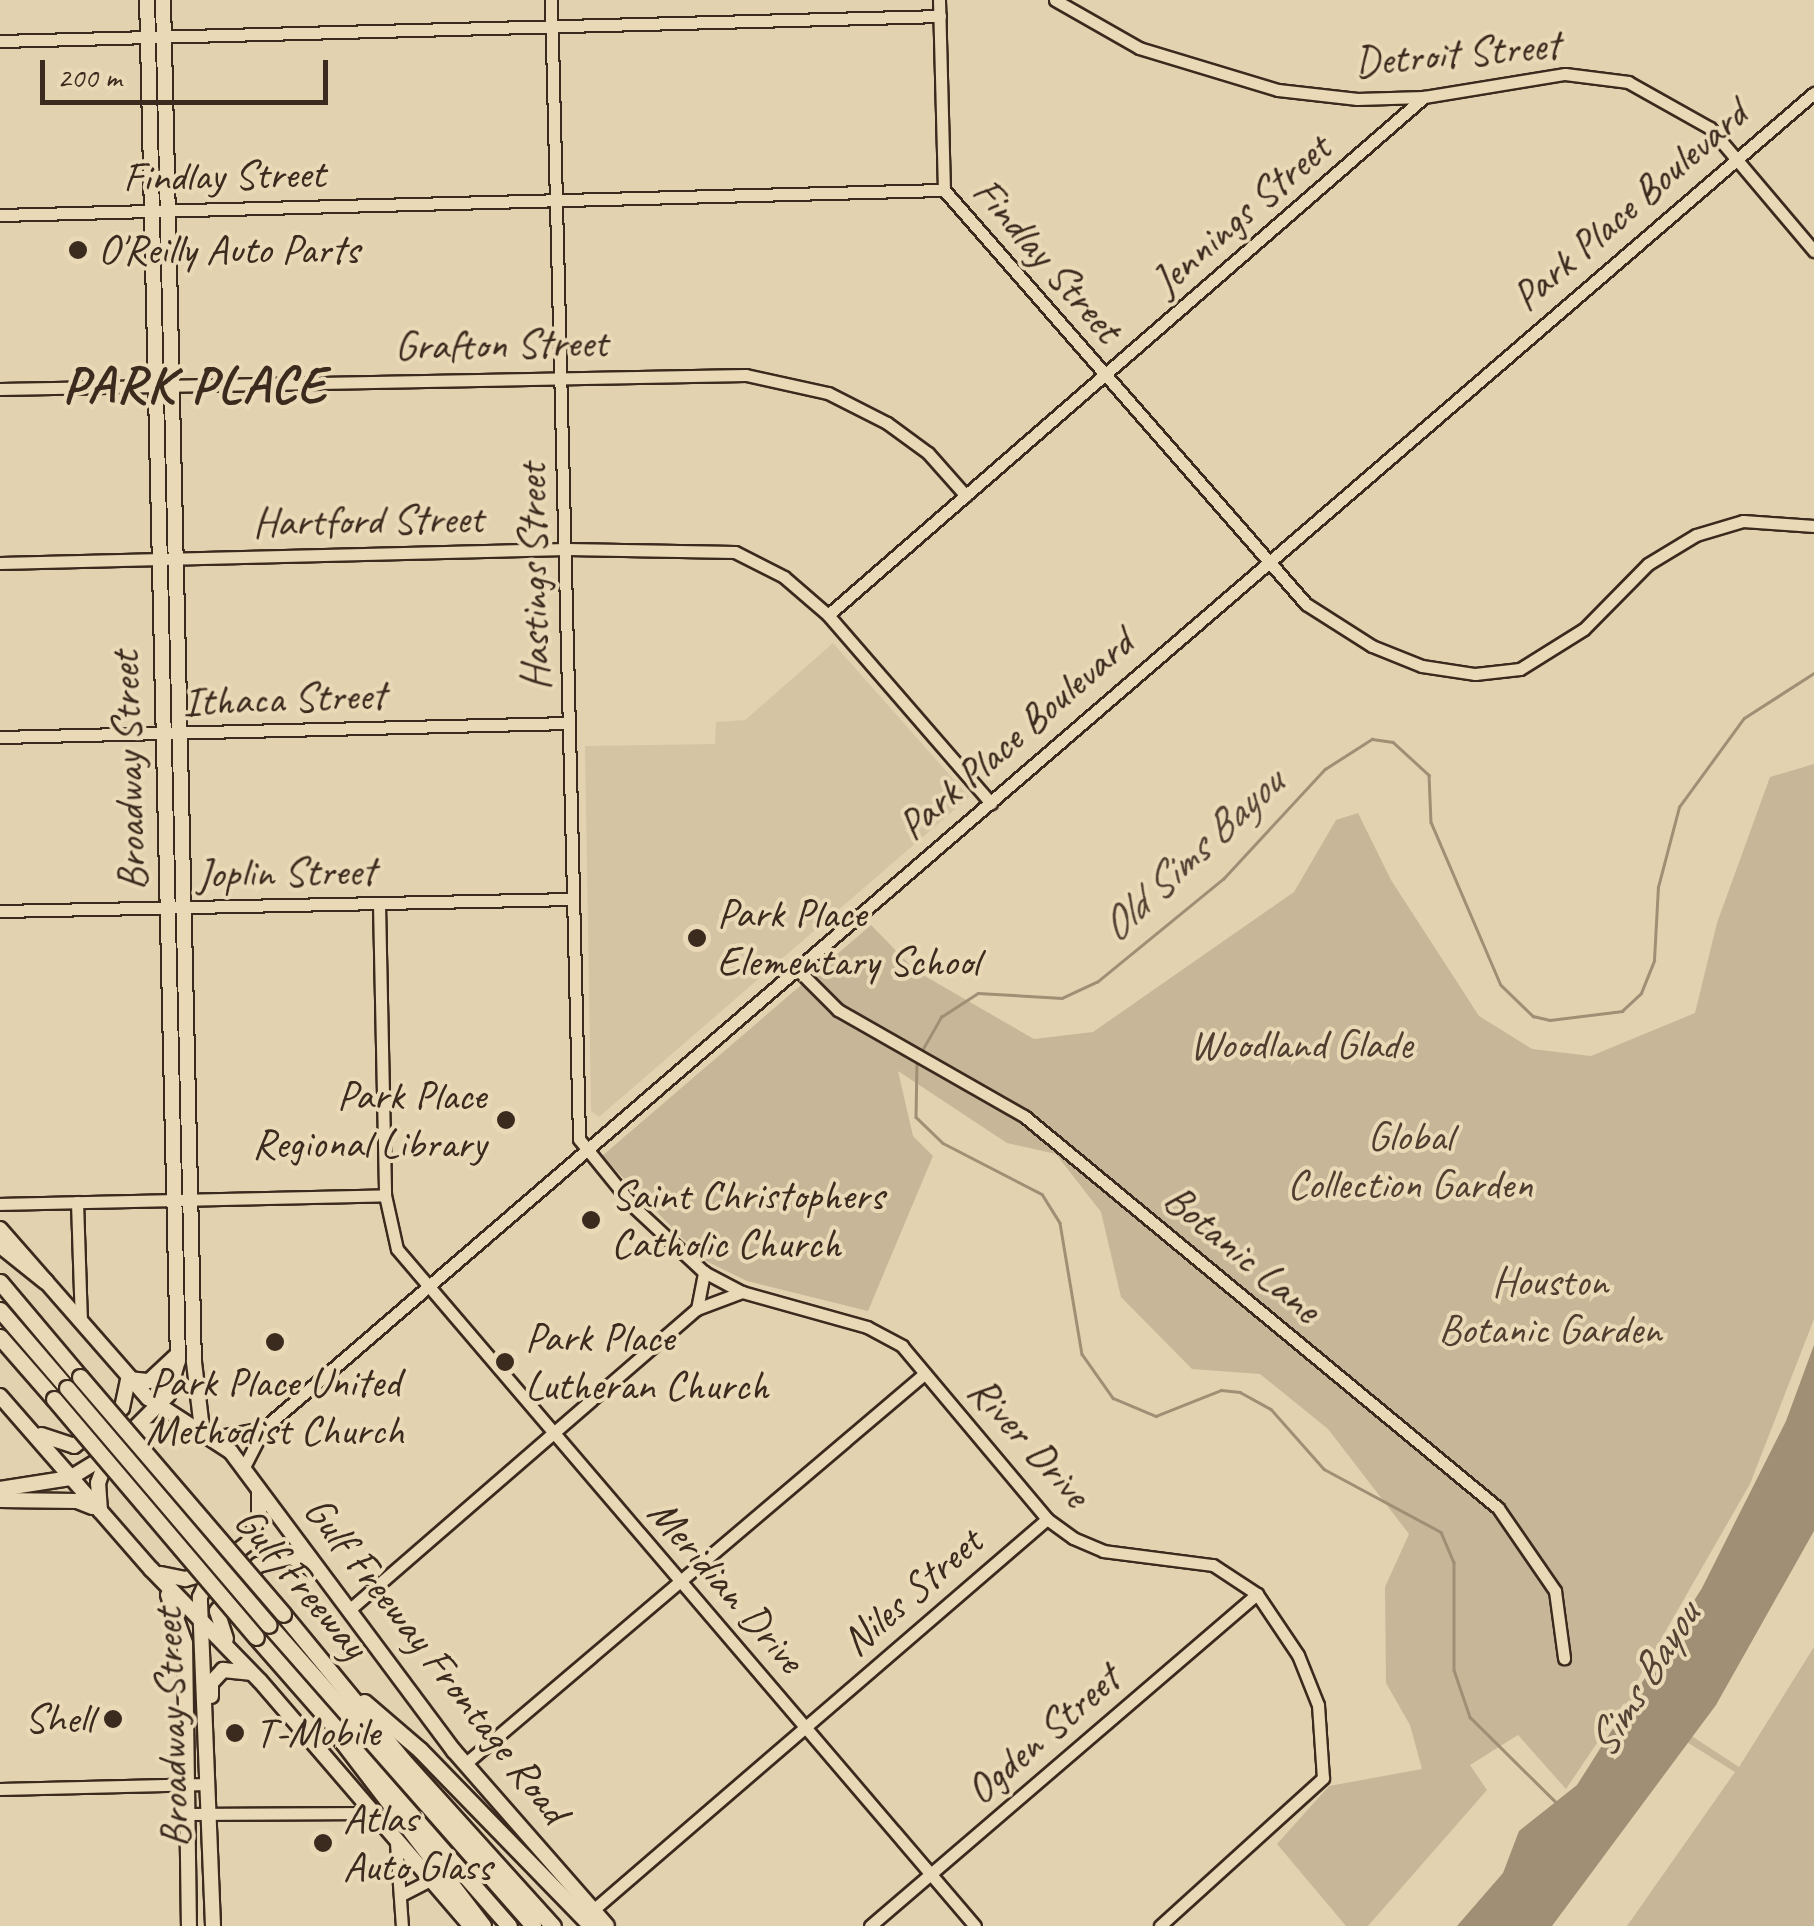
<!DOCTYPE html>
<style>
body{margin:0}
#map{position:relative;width:1814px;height:1926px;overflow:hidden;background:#e3d2b0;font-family:Caveat,sans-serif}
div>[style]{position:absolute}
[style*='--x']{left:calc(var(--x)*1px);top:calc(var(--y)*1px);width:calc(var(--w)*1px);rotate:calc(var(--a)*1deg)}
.built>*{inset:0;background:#d5c4a4}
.green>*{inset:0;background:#c7b698}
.water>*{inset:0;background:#a18f75}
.stream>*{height:2.5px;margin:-1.25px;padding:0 1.25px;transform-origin:1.25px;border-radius:1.25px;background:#a18f75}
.roads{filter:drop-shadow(2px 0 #3b2a1e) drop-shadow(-2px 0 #3b2a1e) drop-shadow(0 2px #3b2a1e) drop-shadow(0 -2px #3b2a1e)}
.minor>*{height:11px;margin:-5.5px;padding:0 5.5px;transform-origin:5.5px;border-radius:5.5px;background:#ead9b6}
.major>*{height:14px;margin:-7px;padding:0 7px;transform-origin:7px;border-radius:7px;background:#ead9b6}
.highway>*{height:15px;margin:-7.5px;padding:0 7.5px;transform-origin:7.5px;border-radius:7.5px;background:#ead9b6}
.bridges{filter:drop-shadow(2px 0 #3b2a1e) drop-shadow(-2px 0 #3b2a1e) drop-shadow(0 2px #3b2a1e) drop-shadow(0 -2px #3b2a1e)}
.highway-bridge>*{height:15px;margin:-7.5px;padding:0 7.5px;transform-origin:7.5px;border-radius:7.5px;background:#ead9b6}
.dots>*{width:28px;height:28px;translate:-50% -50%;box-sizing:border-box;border:5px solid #ead9b6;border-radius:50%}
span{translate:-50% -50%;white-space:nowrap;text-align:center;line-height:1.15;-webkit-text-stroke:8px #ead9b6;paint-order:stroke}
.street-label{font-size:42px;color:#3b2a1e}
.poi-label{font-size:42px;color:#3b2a1e}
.left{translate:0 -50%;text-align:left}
.right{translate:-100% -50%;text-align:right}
.park-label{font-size:42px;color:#503f30}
.water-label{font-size:45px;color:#544334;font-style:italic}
.district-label{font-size:52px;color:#3b2a1e;font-weight:700;letter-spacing:2.5px}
.scale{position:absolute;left:40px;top:60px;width:288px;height:45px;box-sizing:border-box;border:5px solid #3b2a1e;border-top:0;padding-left:12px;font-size:30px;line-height:35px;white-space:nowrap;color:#3b2a1e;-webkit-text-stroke:8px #ead9b6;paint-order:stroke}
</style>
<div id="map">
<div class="built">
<div style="clip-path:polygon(833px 643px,969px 797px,599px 1117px,591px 1111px,585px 746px,715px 744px,716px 722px,745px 720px)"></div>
</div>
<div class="green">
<div style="clip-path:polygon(1814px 764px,1814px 1319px,1750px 1484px,1629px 1695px,1739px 1767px,1814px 1647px,1814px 1926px,1627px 1926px,1735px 1772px,1624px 1703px,1566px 1789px,1518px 1735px,1470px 1765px,1487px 1790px,1368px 1926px,1346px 1926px,1277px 1844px,1329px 1786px,1422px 1769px,1410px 1725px,1386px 1683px,1385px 1587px,1409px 1534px,1328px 1429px,1260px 1374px,1192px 1369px,1121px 1297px,1101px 1212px,1056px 1154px,1007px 1143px,898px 1071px,913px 1136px,933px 1156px,868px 1311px,747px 1281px,704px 1260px,602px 1156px,871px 925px,916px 971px,1034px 1039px,1093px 1032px,1294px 892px,1336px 820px,1358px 813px,1391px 880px,1479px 1016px,1532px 1049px,1591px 1056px,1695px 1013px,1717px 923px,1770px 777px)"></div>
</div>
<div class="water">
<div style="clip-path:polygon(1814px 1345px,1814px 1531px,1716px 1705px,1552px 1926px,1457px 1926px,1503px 1873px,1519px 1831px,1577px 1785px,1702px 1588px,1786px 1421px)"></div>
</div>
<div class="stream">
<div style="--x:920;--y:1054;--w:43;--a:-60.4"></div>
<div style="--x:941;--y:1017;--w:44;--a:-33"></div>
<div style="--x:978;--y:993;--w:84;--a:3.4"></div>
<div style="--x:1062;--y:998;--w:38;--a:-25"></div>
<div style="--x:1097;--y:982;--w:163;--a:-39.3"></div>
<div style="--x:1223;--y:879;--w:150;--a:-47.2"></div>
<div style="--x:1325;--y:769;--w:56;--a:-32.6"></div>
<div style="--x:1372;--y:739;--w:21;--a:8"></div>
<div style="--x:1393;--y:742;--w:49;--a:42.5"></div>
<div style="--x:1429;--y:775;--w:47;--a:87.6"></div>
<div style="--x:1431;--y:822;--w:177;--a:66.8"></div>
<div style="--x:1501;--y:985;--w:45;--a:44.1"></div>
<div style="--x:1533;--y:1016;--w:17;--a:13"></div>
<div style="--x:1550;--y:1020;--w:73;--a:-7.1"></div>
<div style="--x:1622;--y:1011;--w:26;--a:-43"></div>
<div style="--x:1641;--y:993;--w:35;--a:-68"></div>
<div style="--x:1654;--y:960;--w:73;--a:-86.9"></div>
<div style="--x:1658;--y:887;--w:83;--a:-75.3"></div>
<div style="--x:1679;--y:807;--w:110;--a:-53.9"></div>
<div style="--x:1744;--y:718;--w:83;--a:-32.7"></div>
<div style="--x:917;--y:1061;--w:56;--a:91"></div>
<div style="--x:916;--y:1117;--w:37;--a:44"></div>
<div style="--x:943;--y:1143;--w:111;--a:27.3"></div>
<div style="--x:1042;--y:1194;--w:34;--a:58"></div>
<div style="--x:1060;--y:1223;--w:133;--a:80.5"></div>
<div style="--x:1082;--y:1354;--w:54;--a:54.8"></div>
<div style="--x:1113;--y:1398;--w:47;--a:22.7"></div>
<div style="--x:1156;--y:1416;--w:70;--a:-21.8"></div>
<div style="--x:1221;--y:1390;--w:19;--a:6"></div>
<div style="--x:1240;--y:1392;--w:35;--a:29"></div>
<div style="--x:1271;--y:1409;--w:80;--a:48.5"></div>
<div style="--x:1324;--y:1469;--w:133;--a:28.3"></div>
<div style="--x:1441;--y:1532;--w:33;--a:67"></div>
<div style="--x:1454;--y:1562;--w:108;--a:90"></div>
<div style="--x:1454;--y:1670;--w:50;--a:71.2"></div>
<div style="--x:1470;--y:1717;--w:122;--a:44.7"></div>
</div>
<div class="roads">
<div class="minor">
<div style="--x:551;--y:0;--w:1139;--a:88.59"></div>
<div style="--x:579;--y:1139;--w:87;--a:51"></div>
<div style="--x:634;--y:1207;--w:96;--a:42.9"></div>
<div style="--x:704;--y:1272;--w:43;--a:27.8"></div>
<div style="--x:742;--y:1292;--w:130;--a:15.6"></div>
<div style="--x:867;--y:1327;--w:40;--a:28"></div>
<div style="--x:902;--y:1346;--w:226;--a:50"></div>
<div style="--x:1047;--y:1519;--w:32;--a:36"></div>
<div style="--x:1073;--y:1538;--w:33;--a:23"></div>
<div style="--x:1103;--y:1551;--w:111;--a:7.3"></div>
<div style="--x:1213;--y:1565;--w:53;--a:33.4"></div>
<div style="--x:1257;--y:1594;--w:73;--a:56.1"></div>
<div style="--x:1298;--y:1655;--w:54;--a:68.2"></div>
<div style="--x:1318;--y:1705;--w:73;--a:86.1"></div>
<div style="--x:1323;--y:1778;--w:220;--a:137.8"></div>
<div style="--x:939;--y:0;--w:190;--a:88.5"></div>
<div style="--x:1055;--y:0;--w:97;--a:29.7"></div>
<div style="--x:1139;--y:48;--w:145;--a:16.8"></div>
<div style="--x:1278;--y:90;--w:80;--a:6.5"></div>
<div style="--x:1357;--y:99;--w:67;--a:-1.7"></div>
<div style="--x:1424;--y:97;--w:143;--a:-9.3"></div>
<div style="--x:1565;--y:74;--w:64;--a:7.2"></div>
<div style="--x:1628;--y:82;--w:94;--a:29.3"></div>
<div style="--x:1710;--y:128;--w:161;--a:49.8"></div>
<div style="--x:0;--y:41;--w:940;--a:-1.52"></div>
<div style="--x:0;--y:215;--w:944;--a:-1.52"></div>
<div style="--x:944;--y:190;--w:550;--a:48.83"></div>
<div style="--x:1306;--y:604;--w:78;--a:32.5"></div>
<div style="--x:1372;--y:646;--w:54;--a:21.8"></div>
<div style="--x:1422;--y:666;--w:54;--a:8.6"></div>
<div style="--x:1475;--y:674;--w:45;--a:-6.3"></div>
<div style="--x:1520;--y:669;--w:75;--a:-32"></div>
<div style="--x:1584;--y:629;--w:91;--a:-45.4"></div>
<div style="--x:1648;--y:564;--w:56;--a:-31.1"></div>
<div style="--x:1696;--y:535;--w:49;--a:-16.6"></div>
<div style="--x:1743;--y:521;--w:71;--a:4"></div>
<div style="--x:0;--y:389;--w:746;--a:-1.08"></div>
<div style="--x:746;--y:375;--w:84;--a:12.4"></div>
<div style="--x:828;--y:393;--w:66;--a:27"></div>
<div style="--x:887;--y:423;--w:51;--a:36.2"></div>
<div style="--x:928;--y:453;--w:57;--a:48.5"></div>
<div style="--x:0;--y:563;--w:567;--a:-1.41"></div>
<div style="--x:567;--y:549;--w:168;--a:1"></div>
<div style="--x:735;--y:552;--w:55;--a:27"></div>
<div style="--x:784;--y:577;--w:58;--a:40.8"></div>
<div style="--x:828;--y:615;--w:249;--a:49.1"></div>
<div style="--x:828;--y:615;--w:790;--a:-40.99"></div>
<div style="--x:0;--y:737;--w:569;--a:-1.41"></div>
<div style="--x:379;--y:904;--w:291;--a:88.8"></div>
<div style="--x:385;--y:1195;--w:55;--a:77.5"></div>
<div style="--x:397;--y:1249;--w:890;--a:49.51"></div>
<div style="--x:0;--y:911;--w:572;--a:-1.2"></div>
<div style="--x:797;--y:969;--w:58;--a:45"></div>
<div style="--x:838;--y:1010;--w:214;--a:29.7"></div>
<div style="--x:1024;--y:1116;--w:615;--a:39.59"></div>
<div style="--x:1498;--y:1508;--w:101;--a:55.5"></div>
<div style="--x:1555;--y:1591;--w:68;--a:82.3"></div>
<div style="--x:77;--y:1202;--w:118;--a:88.1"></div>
<div style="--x:0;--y:1204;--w:385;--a:-1.3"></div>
<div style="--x:697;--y:1309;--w:38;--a:-79"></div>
<div style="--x:214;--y:1437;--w:51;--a:-10.2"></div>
<div style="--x:244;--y:1467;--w:44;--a:-62.9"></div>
<div style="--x:264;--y:1428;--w:2046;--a:-40.74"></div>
<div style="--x:349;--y:1610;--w:460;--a:-40.9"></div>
<div style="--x:697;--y:1309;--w:48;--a:-20.7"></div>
<div style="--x:466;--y:1763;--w:601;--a:-40.34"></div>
<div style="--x:0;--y:1789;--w:207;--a:-1.4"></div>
<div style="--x:187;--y:1814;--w:185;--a:-0.3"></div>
<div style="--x:396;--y:1843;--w:83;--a:85.9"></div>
<div style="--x:401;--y:1895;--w:31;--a:-27"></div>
<div style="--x:593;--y:1910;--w:599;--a:-40.74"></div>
<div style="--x:870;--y:1926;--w:510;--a:-40.63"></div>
</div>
<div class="major">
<div style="--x:163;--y:0;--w:1362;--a:88.7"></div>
<div style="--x:194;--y:1362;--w:67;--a:83.2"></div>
<div style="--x:0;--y:1229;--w:225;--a:48.8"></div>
<div style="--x:148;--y:1398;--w:99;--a:33"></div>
<div style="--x:231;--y:1452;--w:373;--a:53.3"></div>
<div style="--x:454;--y:1751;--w:232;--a:48.8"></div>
<div style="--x:129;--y:1379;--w:20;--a:6"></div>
<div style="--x:149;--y:1381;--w:37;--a:-43"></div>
<div style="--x:0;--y:1396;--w:230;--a:48.9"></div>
<div style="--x:151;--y:1569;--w:156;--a:45.8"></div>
<div style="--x:260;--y:1681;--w:323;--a:49.3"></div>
<div style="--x:139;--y:1431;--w:53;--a:-3.2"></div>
<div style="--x:41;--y:1435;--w:35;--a:18"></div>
<div style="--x:74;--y:1446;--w:61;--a:-38.4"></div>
<div style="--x:122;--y:1408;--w:30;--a:-78"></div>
<div style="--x:0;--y:1489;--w:71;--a:-8.9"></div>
<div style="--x:70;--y:1478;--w:46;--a:-31.6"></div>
<div style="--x:109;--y:1454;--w:83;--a:-45"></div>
<div style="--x:168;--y:1395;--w:35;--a:-74"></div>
<div style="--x:178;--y:1361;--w:1361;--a:-91.3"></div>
<div style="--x:0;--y:1500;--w:77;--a:0.7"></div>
<div style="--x:77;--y:1501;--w:17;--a:21"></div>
<div style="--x:100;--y:1511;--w:28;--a:-94"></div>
<div style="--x:98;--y:1483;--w:30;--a:-70"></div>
<div style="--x:161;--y:1574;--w:25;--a:12"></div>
<div style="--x:185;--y:1579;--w:27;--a:-15"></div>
<div style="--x:168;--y:1595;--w:51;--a:70.5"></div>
<div style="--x:185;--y:1643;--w:283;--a:89.2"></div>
<div style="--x:226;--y:1639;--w:29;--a:-108"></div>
<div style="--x:217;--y:1611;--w:62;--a:-48.3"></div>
<div style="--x:258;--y:1565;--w:34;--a:-14"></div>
<div style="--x:291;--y:1557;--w:26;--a:29"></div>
<div style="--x:211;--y:1696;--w:13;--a:-90"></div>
<div style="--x:211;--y:1683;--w:18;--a:-47"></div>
<div style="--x:223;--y:1670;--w:27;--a:6"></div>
<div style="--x:213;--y:1926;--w:329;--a:-92.3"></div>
<div style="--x:200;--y:1597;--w:27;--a:-66"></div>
<div style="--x:211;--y:1572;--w:47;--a:-38.1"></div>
<div style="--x:248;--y:1543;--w:29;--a:-68"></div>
<div style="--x:259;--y:1516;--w:25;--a:-90"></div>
</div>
<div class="highway">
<div style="--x:0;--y:1245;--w:58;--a:38.7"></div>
<div style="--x:0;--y:1282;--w:124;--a:49.9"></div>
<div style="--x:0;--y:1310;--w:103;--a:49.3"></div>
<div style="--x:0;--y:1337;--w:82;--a:48.9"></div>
<div style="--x:283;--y:1614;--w:188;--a:50.6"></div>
<div style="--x:402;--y:1759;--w:225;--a:47.9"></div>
<div style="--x:269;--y:1625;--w:400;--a:48.7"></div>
<div style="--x:256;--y:1637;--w:384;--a:48.8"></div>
<div style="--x:364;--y:1702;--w:74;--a:40.6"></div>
<div style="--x:420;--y:1750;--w:245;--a:45.8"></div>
<div style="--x:341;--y:1740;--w:234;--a:52.6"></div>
</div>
</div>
<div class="bridges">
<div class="highway-bridge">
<div style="--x:80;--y:1377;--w:312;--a:49.4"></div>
<div style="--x:67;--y:1388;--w:311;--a:49.6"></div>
<div style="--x:54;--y:1399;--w:312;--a:49.7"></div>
</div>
</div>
<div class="dots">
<div style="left:78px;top:250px;background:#3b2a1e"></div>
<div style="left:697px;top:938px;background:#3b2a1e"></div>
<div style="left:506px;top:1120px;background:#3b2a1e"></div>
<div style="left:591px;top:1220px;background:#3b2a1e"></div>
<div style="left:275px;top:1342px;background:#3b2a1e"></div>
<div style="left:505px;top:1362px;background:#3b2a1e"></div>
<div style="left:113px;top:1719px;background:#3b2a1e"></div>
<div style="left:235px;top:1733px;background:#3b2a1e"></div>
<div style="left:323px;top:1843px;background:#3b2a1e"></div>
</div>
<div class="street-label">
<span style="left:1457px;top:54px;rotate:-5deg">Detroit Street</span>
<span style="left:224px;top:176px;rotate:-1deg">Findlay Street</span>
<span style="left:1630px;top:206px;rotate:-41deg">Park Place Boulevard</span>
<span style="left:1241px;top:215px;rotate:-41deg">Jennings Street</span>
<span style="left:1047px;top:260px;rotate:49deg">Findlay Street</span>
<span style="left:501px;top:345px;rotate:-1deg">Grafton Street</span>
<span style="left:368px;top:521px;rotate:-1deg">Hartford Street</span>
<span style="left:534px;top:577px;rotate:-91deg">Hastings Street</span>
<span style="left:284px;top:699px;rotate:-2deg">Ithaca Street</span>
<span style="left:1016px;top:735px;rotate:-41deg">Park Place Boulevard</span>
<span style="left:129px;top:771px;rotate:-92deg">Broadway Street</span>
<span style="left:286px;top:873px;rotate:-1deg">Joplin Street</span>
<span style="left:1242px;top:1254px;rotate:40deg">Botanic Lane</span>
<span style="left:1029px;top:1442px;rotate:48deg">River Drive</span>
<span style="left:301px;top:1583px;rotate:50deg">Gulf Freeway</span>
<span style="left:726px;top:1586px;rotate:49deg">Meridian Drive</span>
<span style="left:912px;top:1592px;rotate:-41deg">Niles Street</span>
<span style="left:436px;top:1660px;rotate:52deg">Gulf Freeway Frontage Road</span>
<span style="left:172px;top:1728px;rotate:-92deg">Broadway Street</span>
<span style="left:1043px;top:1735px;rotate:-41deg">Ogden Street</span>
</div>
<div class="poi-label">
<span class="left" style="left:98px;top:250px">O'Reilly Auto Parts</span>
<span class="left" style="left:717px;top:938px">Park Place<br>Elementary School</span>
<span class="right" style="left:486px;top:1120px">Park Place<br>Regional Library</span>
<span class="left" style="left:611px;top:1220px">Saint Christophers<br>Catholic Church</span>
<span class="left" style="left:525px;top:1362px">Park Place<br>Lutheran Church</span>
<span style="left:275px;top:1407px">Park Place United<br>Methodist Church</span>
<span class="right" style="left:93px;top:1719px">Shell</span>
<span class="left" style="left:255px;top:1733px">T-Mobile</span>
<span class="left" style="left:343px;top:1843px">Atlas<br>Auto Glass</span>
</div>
<div class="park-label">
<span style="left:1301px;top:1045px">Woodland Glade</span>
<span style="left:1410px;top:1161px">Global<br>Collection Garden</span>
<span style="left:1550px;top:1306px">Houston<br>Botanic Garden</span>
</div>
<div class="water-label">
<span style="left:1191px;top:855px;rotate:-43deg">Old Sims Bayou</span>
<span style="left:1643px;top:1680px;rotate:-58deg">Sims Bayou</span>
</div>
<div class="district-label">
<span style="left:195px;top:386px">PARK PLACE</span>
</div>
<div class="scale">200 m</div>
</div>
